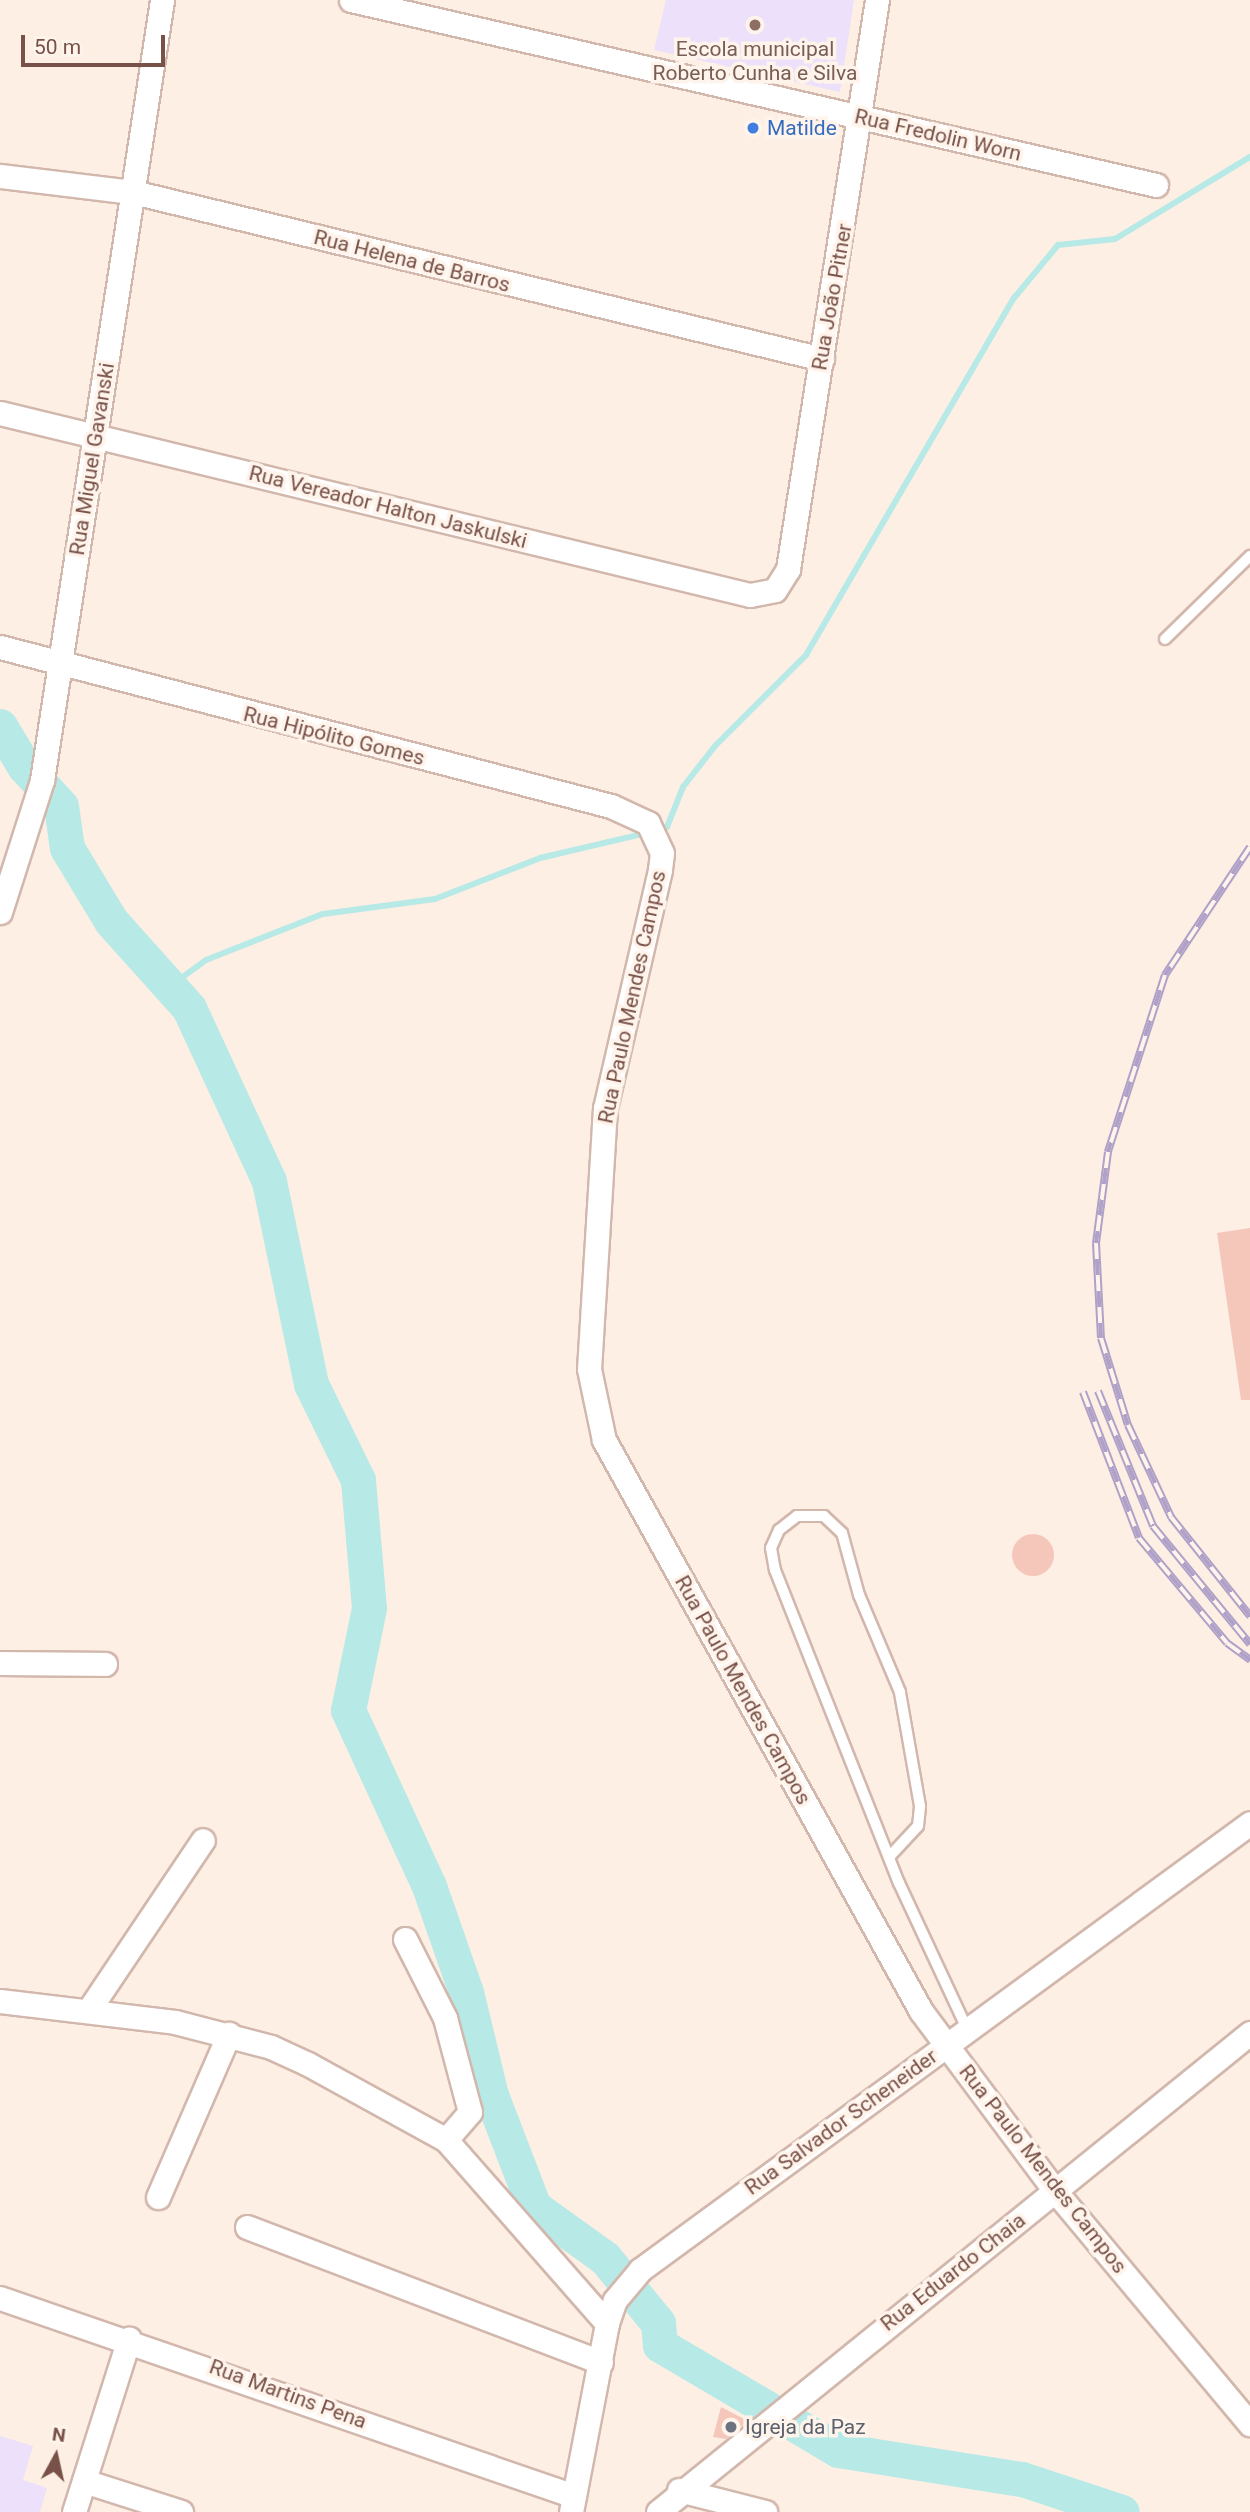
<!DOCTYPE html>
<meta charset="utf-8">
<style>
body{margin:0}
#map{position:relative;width:1250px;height:2512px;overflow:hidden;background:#feefe4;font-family:Roboto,sans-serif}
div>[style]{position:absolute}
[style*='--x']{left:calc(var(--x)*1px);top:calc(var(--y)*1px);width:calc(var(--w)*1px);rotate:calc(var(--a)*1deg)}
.education>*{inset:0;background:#ece0fa}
.stream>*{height:6px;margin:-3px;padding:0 3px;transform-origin:3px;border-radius:3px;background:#b7e9e7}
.river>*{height:35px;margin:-17.5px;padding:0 17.5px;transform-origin:17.5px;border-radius:17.5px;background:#b7e9e7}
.building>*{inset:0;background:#f5c7ba}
.round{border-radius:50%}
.roads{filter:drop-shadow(2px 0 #d2b7ac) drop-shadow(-2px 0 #d2b7ac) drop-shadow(0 2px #d2b7ac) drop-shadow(0 -2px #d2b7ac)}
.service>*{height:10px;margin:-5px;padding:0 5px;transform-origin:5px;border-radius:5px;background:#fff}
.minor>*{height:23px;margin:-11.5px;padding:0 11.5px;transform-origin:11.5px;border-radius:11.5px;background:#fff}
.rail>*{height:8px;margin-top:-4px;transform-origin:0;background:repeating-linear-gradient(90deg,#fff4eb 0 16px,#b0a1c8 0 32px);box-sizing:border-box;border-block:2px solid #b0a1c8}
.dots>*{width:19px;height:19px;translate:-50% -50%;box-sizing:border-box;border:4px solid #fff4eb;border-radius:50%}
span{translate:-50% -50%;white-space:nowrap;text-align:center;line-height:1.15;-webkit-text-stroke:7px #fff4eb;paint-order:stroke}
.education-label{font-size:21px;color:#785e54}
.shop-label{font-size:21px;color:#366cbe}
.left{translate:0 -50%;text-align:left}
.street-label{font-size:21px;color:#785148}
.worship-label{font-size:21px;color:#5b616d}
.north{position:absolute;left:21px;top:2421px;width:70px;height:70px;-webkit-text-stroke:5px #fff4eb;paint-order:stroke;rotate:8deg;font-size:19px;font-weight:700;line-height:28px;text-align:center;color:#785148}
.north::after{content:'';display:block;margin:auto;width:24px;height:32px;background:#785148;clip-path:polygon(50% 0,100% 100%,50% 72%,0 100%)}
.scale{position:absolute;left:21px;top:35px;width:144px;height:32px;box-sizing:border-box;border:4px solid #785148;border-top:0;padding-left:9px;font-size:21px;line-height:24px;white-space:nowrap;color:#785148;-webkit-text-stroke:5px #fff4eb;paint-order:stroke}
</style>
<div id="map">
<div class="education">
<div style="clip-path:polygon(666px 0,854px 0,840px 92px,654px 50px)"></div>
<div style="clip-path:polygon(0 2436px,33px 2446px,23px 2480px,47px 2488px,40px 2512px,0 2512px)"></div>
</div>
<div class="stream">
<div style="--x:658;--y:830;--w:9;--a:-18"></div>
<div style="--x:667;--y:827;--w:43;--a:-68.2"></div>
<div style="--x:683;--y:787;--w:52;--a:-52"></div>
<div style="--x:715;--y:746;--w:129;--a:-45"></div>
<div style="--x:806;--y:655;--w:413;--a:-59.8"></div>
<div style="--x:1014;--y:298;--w:69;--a:-50.3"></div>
<div style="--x:1058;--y:245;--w:57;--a:-6"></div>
<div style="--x:1115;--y:239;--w:158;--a:-31.3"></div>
<div style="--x:173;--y:984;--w:41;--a:-36"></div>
<div style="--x:206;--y:960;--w:126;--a:-21.5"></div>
<div style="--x:323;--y:914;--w:113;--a:-7.6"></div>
<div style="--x:435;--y:899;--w:113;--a:-21.3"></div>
<div style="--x:540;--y:858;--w:110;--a:-13.2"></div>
</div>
<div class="river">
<div style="--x:0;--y:726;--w:47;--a:59"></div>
<div style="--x:24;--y:766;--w:54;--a:47.2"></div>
<div style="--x:61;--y:806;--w:42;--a:81.9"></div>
<div style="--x:67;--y:848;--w:85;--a:58.9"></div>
<div style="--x:111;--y:921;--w:117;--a:48.1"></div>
<div style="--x:189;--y:1008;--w:191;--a:65.2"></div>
<div style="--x:269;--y:1181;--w:207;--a:78.3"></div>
<div style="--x:311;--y:1384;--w:107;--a:63.9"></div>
<div style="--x:358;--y:1480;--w:128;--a:85.1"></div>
<div style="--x:369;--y:1608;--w:104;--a:101.6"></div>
<div style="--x:348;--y:1710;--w:194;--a:65.3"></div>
<div style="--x:429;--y:1886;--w:112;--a:70.8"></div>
<div style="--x:466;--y:1992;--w:106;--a:76.4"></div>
<div style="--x:491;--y:2095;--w:120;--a:69"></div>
<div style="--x:534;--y:2207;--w:87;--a:35.7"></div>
<div style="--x:605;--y:2258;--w:84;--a:50.8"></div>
<div style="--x:658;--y:2323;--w:22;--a:85"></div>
<div style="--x:660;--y:2345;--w:207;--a:30.5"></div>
<div style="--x:838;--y:2450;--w:186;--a:9"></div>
<div style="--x:1022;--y:2479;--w:105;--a:18.3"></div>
</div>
<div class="building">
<div style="clip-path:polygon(1250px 1228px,1250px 1400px,1241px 1400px,1217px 1233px)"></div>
<div class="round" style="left:1012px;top:1534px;width:42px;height:42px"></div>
<div style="clip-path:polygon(721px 2407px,748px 2421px,726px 2439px,713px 2437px)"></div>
</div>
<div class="roads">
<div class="service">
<div style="--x:1165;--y:639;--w:119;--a:-44.3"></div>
<div style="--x:890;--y:1856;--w:41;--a:-47"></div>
<div style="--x:918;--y:1826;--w:20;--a:-84"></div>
<div style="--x:920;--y:1806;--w:116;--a:-100"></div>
<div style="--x:900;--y:1692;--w:105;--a:-112.9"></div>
<div style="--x:859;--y:1595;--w:64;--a:-105.3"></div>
<div style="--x:842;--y:1533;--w:25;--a:-137"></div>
<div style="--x:824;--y:1516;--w:27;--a:180"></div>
<div style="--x:797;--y:1516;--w:23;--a:142"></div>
<div style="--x:779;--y:1530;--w:20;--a:114"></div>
<div style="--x:771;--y:1548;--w:22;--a:80"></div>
<div style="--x:775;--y:1570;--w:337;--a:68.4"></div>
<div style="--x:899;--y:1883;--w:161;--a:65"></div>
</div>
<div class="minor">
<div style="--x:351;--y:0;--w:826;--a:12.94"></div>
<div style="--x:0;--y:176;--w:134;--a:6.9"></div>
<div style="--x:133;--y:192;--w:709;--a:13.62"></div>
<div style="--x:0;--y:413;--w:772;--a:13.64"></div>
<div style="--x:750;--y:595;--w:25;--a:-11"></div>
<div style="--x:775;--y:590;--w:25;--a:-58"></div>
<div style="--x:788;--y:569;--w:576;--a:-81.11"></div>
<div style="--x:0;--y:647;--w:631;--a:14.59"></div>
<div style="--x:611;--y:806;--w:41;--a:24.7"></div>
<div style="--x:648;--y:823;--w:33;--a:65"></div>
<div style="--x:662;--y:853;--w:17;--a:97"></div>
<div style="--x:660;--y:870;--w:244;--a:103"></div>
<div style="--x:605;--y:1108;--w:261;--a:93.5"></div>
<div style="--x:589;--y:1369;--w:73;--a:78.1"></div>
<div style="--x:604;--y:1440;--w:653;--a:60.96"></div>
<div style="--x:921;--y:2011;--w:224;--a:53.3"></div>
<div style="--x:1055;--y:2191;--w:304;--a:50.1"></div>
<div style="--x:0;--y:912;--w:139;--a:-72.3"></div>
<div style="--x:42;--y:780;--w:789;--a:-81.25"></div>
<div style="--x:0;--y:1663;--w:105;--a:0.5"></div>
<div style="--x:405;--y:1939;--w:89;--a:63.1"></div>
<div style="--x:445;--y:2018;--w:97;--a:75.1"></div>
<div style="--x:470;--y:2112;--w:37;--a:131"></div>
<div style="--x:0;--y:2001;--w:176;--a:6.8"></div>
<div style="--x:175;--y:2022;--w:99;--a:14.6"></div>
<div style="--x:271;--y:2047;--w:41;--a:24.7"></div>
<div style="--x:308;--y:2064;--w:158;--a:28.8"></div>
<div style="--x:446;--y:2140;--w:244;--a:48.7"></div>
<div style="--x:90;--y:2008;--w:202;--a:-56.1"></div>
<div style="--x:158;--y:2197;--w:178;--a:-66.5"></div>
<div style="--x:247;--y:2227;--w:379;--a:20.9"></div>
<div style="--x:0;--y:2298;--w:607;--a:19.03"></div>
<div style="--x:84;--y:2481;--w:102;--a:17.7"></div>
<div style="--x:679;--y:2490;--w:89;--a:14.3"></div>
<div style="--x:74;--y:2512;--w:182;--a:-72.4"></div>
<div style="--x:571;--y:2512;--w:192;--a:-79.2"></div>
<div style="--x:607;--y:2323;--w:24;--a:-71"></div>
<div style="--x:615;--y:2300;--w:39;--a:-50"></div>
<div style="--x:640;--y:2270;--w:756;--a:-36.23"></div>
<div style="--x:658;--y:2512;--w:762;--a:-38.98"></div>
</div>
</div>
<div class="rail">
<div style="--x:1250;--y:847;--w:154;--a:123.6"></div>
<div style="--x:1165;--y:975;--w:186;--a:107.9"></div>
<div style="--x:1108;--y:1152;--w:92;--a:97.5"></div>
<div style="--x:1096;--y:1243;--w:95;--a:87"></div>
<div style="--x:1101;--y:1338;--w:91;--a:72.8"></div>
<div style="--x:1128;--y:1425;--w:102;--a:64.9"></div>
<div style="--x:1171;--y:1517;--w:127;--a:51.4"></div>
<div style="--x:1098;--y:1391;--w:146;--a:67.8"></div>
<div style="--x:1153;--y:1526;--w:153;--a:50.6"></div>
<div style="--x:1083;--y:1392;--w:156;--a:69"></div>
<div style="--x:1139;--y:1538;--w:137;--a:50"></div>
<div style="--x:1227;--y:1643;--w:29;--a:36"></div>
</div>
<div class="dots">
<div style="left:755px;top:25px;background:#8d6e63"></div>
<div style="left:753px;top:128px;background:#3f7fe0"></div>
<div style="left:731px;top:2427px;background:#6b7280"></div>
</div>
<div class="education-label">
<span style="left:755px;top:61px">Escola municipal<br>Roberto Cunha e Silva</span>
</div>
<div class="shop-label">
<span class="left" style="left:767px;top:128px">Matilde</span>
</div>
<div class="street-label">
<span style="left:938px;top:135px;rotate:13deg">Rua Fredolin Worn</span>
<span style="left:412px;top:261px;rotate:14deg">Rua Helena de Barros</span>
<span style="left:832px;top:297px;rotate:-80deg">Rua João Pitner</span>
<span style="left:92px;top:459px;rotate:-81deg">Rua Miguel Gavanski</span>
<span style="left:388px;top:507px;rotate:14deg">Rua Vereador Halton Jaskulski</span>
<span style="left:334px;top:736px;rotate:14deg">Rua Hipólito Gomes</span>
<span style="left:632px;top:997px;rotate:-78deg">Rua Paulo Mendes Campos</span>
<span style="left:743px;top:1690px;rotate:61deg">Rua Paulo Mendes Campos</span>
<span style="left:841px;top:2122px;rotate:-36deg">Rua Salvador Scheneider</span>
<span style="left:1043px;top:2169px;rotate:52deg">Rua Paulo Mendes Campos</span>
<span style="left:953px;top:2272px;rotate:-38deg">Rua Eduardo Chaia</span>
<span style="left:288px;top:2394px;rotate:20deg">Rua Martins Pena</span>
</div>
<div class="worship-label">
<span class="left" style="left:745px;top:2427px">Igreja da Paz</span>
</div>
<div class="north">N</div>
<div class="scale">50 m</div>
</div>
